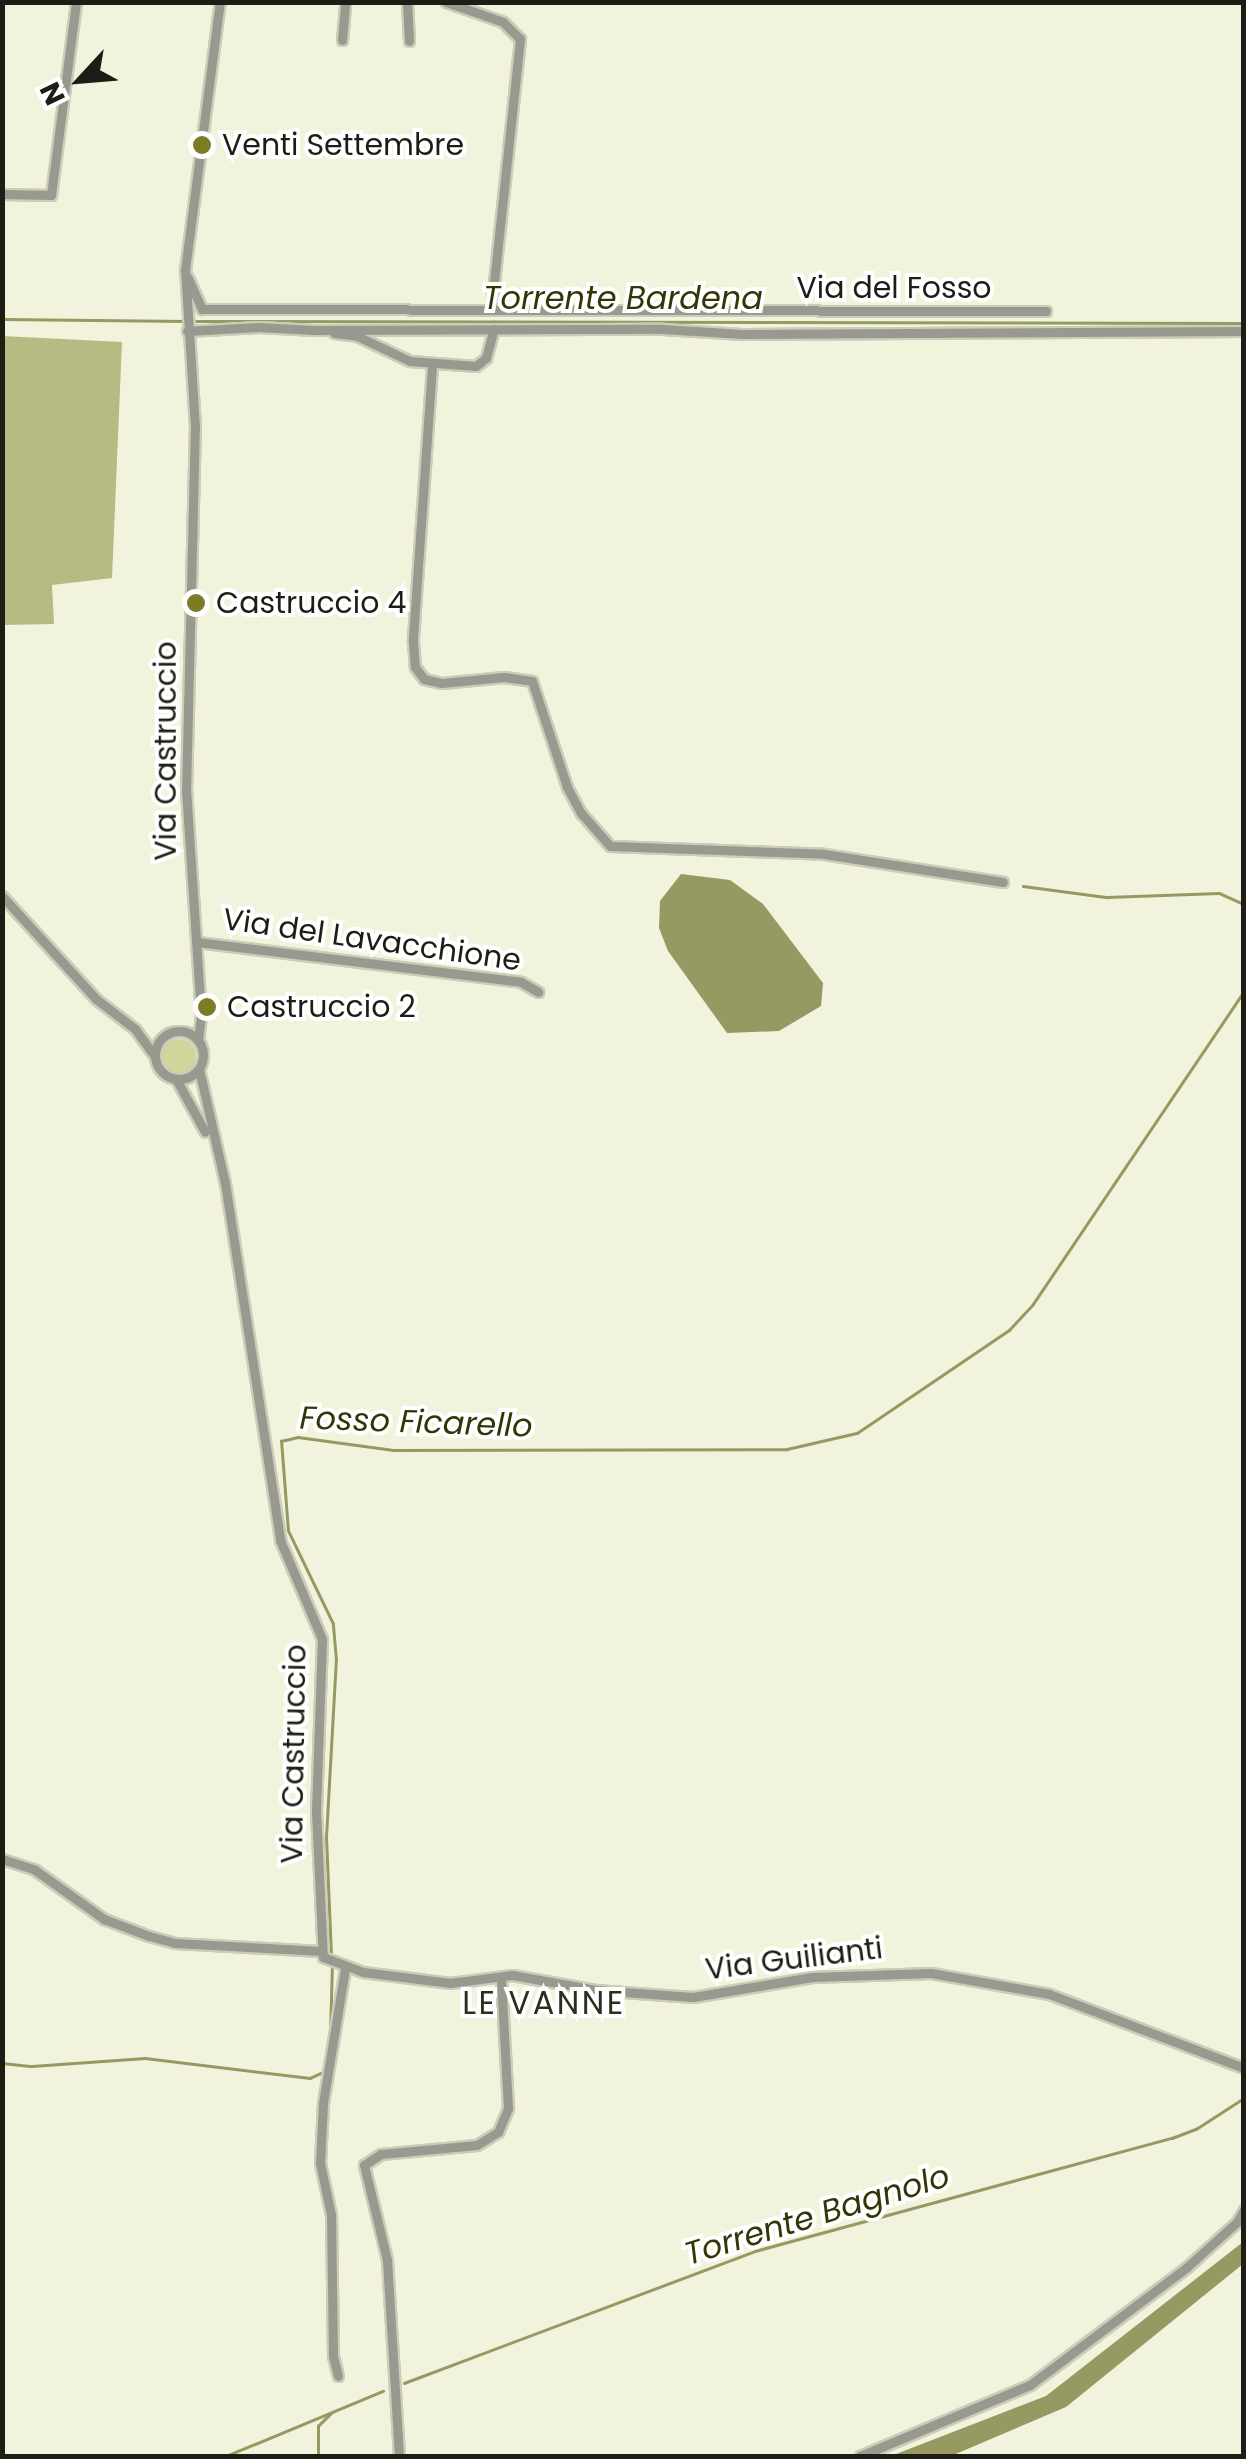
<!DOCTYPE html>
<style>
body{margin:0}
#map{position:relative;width:1246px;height:2459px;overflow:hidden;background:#f2f3dc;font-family:Poppins,sans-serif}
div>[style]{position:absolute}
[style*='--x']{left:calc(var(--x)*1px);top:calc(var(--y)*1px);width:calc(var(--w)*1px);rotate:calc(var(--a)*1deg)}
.green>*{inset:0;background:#d1d49b}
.round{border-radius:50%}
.forest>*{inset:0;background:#b7ba82}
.water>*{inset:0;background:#979962}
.stream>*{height:2.5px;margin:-1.25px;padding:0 1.25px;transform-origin:1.25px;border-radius:1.25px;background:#979962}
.roads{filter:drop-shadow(2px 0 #ccccb8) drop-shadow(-2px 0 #ccccb8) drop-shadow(0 2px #ccccb8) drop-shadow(0 -2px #ccccb8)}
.minor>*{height:9px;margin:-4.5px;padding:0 4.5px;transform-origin:4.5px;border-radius:4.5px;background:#98998f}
.minor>.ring{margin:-4.5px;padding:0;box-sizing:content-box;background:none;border:9px solid #98998f;border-radius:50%}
.dots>*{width:28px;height:28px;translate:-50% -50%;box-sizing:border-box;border:5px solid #fff;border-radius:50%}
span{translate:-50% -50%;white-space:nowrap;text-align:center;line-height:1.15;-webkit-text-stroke:8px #fff;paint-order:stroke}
.poi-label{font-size:30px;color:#1d1d15}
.left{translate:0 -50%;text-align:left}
.street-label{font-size:30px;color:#1d1d15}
.water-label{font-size:32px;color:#343507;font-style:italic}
.neighbourhood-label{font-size:32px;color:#2d2e1b;letter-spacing:2.5px}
.frame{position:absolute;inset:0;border:5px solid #1d1d15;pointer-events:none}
.north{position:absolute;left:30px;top:30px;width:100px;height:100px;-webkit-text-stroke:8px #fff;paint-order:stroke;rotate:244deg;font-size:28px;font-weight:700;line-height:40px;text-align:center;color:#1d1d15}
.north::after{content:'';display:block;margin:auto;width:35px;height:45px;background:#1d1d15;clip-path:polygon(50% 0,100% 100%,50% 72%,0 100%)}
</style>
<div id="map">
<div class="green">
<div class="round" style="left:162px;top:1039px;width:34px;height:34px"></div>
</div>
<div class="forest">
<div style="clip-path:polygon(2px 336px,122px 342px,112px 578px,52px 585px,54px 624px,3px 625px)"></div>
</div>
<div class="water">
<div style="clip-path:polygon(681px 874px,730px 880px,763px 904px,823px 983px,821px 1006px,779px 1031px,727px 1033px,668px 951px,659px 928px,660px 901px)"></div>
<div style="clip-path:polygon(1243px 2242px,1243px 2264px,1066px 2407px,951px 2456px,891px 2456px,1046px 2396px)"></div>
</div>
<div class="stream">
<div style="--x:2;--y:319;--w:184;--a:0.6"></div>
<div style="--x:194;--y:321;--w:1050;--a:0.11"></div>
<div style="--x:1023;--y:886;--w:85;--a:7.5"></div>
<div style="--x:1107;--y:897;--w:112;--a:-2"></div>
<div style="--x:1219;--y:893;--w:27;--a:24"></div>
<div style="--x:331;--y:1956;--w:119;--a:-92.4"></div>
<div style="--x:326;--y:1837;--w:177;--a:-86.8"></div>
<div style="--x:336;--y:1660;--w:36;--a:-95"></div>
<div style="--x:333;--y:1624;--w:103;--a:-115.8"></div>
<div style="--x:288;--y:1531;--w:90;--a:-94.4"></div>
<div style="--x:281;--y:1441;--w:17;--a:-13"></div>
<div style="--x:298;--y:1437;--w:96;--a:7.8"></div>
<div style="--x:393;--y:1450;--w:394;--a:-0.1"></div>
<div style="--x:787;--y:1449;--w:72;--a:-12.9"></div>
<div style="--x:857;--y:1433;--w:184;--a:-34.1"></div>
<div style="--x:1009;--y:1330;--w:35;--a:-47"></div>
<div style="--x:1033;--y:1304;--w:377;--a:-56"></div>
<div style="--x:330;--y:2035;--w:71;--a:-88.4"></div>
<div style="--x:2;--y:2063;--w:30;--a:6"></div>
<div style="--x:32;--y:2066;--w:113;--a:-4"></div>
<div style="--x:145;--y:2058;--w:166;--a:6.9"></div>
<div style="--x:310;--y:2078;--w:14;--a:-25"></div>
<div style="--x:404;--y:2383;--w:375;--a:-20.6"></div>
<div style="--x:755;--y:2251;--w:432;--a:-15.2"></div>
<div style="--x:1172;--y:2138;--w:26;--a:-21"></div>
<div style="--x:1196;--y:2129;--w:57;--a:-32.9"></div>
<div style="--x:226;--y:2456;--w:170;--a:-22.5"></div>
<div style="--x:318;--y:2456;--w:30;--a:-90"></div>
<div style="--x:318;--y:2426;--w:18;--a:-45"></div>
</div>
<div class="roads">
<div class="minor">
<div style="--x:407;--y:2;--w:39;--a:87"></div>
<div style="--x:446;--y:2;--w:60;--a:19.3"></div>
<div style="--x:503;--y:22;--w:24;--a:45"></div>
<div style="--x:520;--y:39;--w:272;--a:96.1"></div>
<div style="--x:342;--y:40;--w:38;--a:-85"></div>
<div style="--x:2;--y:194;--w:49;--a:1.2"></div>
<div style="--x:51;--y:195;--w:195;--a:-82.6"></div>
<div style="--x:188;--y:278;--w:34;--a:66"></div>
<div style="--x:202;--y:309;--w:844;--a:0.14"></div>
<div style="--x:311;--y:330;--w:351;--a:-0.2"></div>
<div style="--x:662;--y:329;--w:80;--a:3.6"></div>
<div style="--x:742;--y:334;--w:502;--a:-0.34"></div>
<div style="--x:187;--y:331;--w:72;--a:-3.2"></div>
<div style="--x:259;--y:327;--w:55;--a:3.1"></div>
<div style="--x:334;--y:333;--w:23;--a:7"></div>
<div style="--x:357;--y:336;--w:59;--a:25.3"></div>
<div style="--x:410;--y:361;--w:66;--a:4.3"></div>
<div style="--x:476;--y:366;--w:13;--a:-39"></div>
<div style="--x:486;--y:358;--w:30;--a:-75"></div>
<div style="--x:432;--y:366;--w:276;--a:94"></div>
<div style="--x:413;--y:641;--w:26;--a:86"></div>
<div style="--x:415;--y:667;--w:15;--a:53"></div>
<div style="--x:424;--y:679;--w:18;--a:13"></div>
<div style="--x:442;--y:683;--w:62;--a:-5.5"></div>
<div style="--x:504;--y:677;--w:28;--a:8"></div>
<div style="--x:532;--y:681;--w:112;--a:71.7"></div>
<div style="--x:567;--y:787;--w:30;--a:62"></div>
<div style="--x:581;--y:813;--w:44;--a:48.7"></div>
<div style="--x:610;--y:846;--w:214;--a:2.1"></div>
<div style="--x:824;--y:854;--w:181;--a:8.9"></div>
<div style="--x:2;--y:896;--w:139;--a:47.6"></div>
<div style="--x:96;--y:999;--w:49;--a:37.6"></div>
<div style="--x:135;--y:1029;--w:34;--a:54"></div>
<div style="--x:197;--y:942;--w:326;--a:7"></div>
<div style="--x:521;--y:982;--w:20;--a:30"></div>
<div class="ring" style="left:155px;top:1031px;width:39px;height:39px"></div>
<div style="--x:198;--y:1040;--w:25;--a:-83"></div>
<div style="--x:201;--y:1015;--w:224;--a:-93.8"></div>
<div style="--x:186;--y:792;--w:365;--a:-88.6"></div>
<div style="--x:195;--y:427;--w:157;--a:-93.6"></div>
<div style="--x:185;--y:270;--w:270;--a:-82.6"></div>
<div style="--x:199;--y:1069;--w:117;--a:77.2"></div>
<div style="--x:225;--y:1183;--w:361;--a:81.2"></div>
<div style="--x:280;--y:1540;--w:108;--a:67"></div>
<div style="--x:322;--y:1639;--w:172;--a:92"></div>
<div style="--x:316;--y:1811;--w:146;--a:87.3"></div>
<div style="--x:323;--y:1957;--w:43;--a:20.6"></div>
<div style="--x:363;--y:1972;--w:88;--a:7.2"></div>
<div style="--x:450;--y:1983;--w:63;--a:-7.4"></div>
<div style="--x:512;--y:1975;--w:85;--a:10.1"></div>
<div style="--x:596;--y:1990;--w:97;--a:4.1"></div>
<div style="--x:693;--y:1997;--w:121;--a:-9.5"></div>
<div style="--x:812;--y:1977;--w:119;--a:-1.9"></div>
<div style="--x:931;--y:1973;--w:120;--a:10.1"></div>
<div style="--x:1049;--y:1994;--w:209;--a:20.8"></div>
<div style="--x:176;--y:1079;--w:60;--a:61.3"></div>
<div style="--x:2;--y:1859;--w:35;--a:18"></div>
<div style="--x:35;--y:1870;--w:85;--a:35.4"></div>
<div style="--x:104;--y:1919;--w:48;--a:20.7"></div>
<div style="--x:149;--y:1936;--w:27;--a:15"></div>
<div style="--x:175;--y:1943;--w:146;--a:3.1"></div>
<div style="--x:338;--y:2376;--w:21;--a:-104"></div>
<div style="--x:333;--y:2356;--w:141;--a:-90.8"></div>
<div style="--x:331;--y:2215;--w:53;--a:-101.9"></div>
<div style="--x:320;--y:2163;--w:60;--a:-87.1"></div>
<div style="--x:323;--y:2103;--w:137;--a:-80.7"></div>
<div style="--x:399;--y:2456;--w:196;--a:-93.5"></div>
<div style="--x:387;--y:2260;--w:98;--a:-103.6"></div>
<div style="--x:364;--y:2165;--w:20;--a:-33"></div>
<div style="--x:381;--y:2154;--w:96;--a:-5.4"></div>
<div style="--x:477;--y:2145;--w:25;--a:-32"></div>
<div style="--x:498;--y:2132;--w:26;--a:-67"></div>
<div style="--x:508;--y:2108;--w:131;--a:-93.1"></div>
<div style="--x:860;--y:2456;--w:184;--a:-22.7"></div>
<div style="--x:1030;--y:2385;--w:196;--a:-36.9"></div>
<div style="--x:1187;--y:2267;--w:67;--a:-42"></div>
<div style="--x:1237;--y:2222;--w:14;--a:-60"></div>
</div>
</div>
<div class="dots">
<div style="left:202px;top:145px;background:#7b7c25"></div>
<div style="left:196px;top:603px;background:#7b7c25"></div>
<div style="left:207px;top:1007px;background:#7b7c25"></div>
</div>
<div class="poi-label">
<span class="left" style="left:222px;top:145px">Venti Settembre</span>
<span class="left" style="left:216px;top:603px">Castruccio 4</span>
<span class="left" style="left:227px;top:1007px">Castruccio 2</span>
</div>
<div class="street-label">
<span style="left:894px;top:288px">Via del Fosso</span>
<span style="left:166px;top:751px;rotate:-90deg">Via Castruccio</span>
<span style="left:372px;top:940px;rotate:8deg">Via del Lavacchione</span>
<span style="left:294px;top:1754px;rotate:-89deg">Via Castruccio</span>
<span style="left:794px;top:1959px;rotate:-7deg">Via Guilianti</span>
</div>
<div class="water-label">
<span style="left:623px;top:298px">Torrente Bardena</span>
<span style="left:416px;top:1422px;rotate:2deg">Fosso Ficarello</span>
<span style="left:817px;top:2215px;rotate:-17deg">Torrente Bagnolo</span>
</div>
<div class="neighbourhood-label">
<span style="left:544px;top:2003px">LE VANNE</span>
</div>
<div class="frame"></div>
<div class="north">N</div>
</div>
